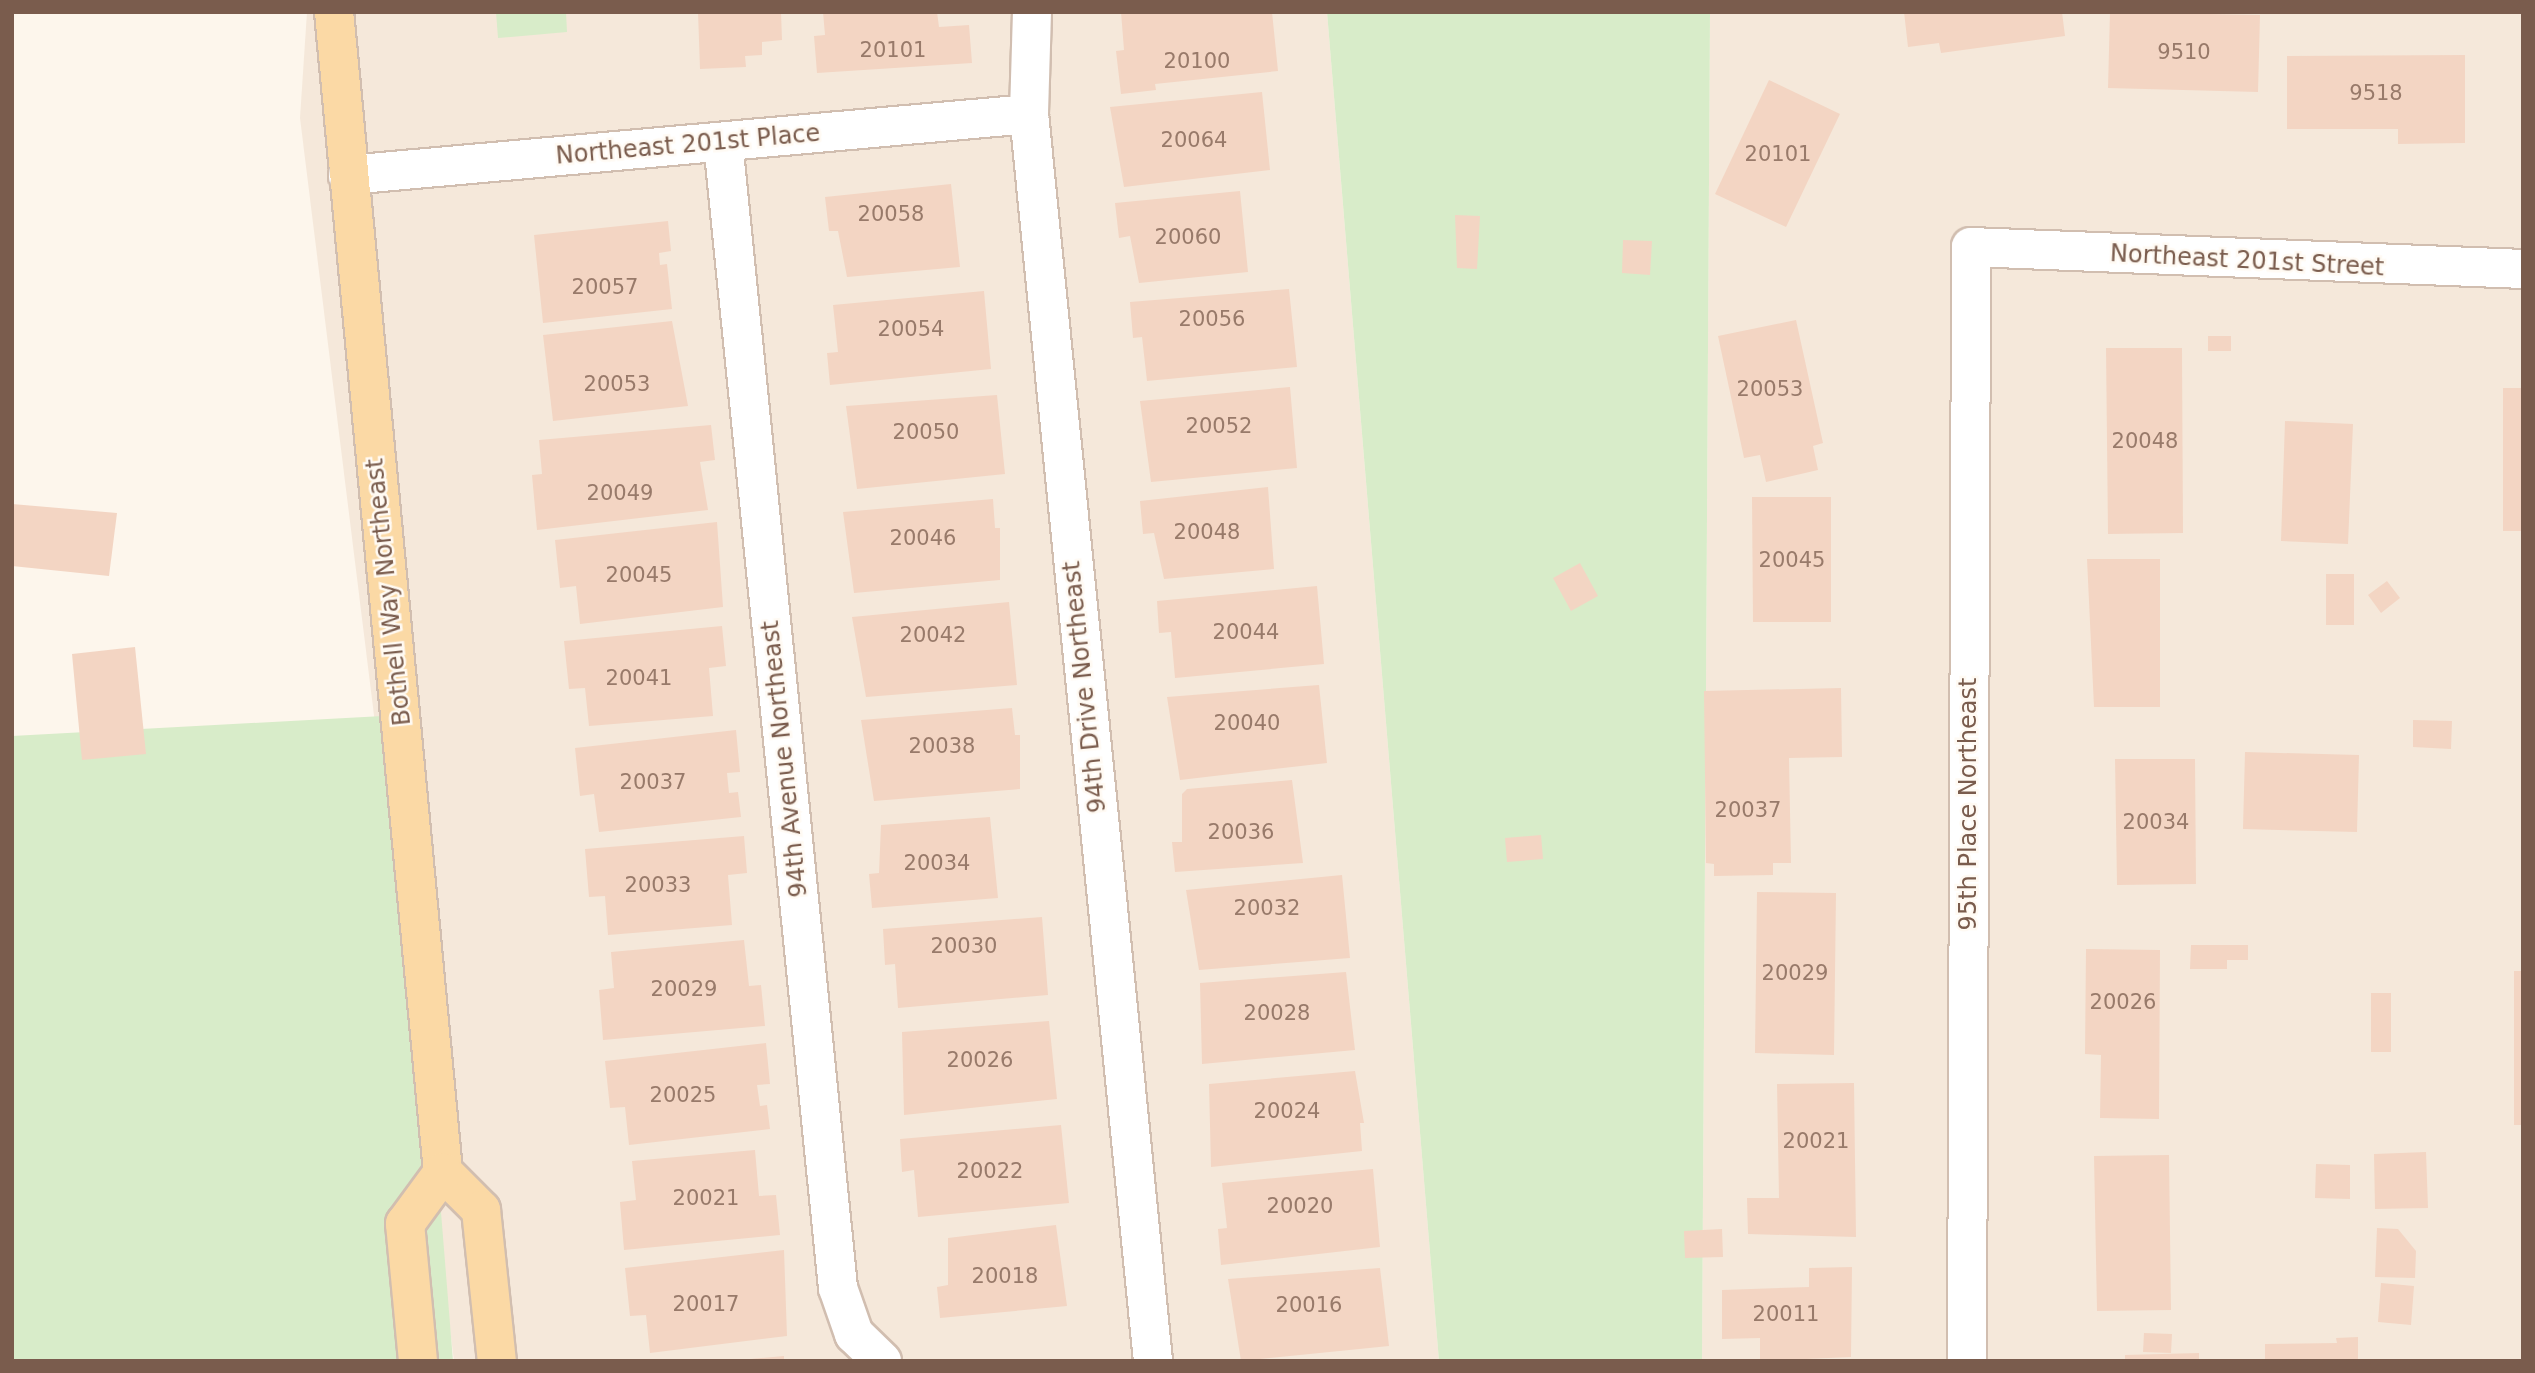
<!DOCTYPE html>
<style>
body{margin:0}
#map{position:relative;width:2535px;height:1373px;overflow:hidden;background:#fdf6ec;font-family:"DejaVu Sans",sans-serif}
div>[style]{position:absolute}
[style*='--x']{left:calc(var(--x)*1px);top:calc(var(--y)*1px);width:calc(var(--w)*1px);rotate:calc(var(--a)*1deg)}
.residential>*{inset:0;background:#f5e8da}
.green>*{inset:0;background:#d8ecc9}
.building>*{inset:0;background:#f3d5c3}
.roads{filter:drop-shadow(2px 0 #d1beb0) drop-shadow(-2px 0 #d1beb0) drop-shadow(0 2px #d1beb0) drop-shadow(0 -2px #d1beb0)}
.minor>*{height:38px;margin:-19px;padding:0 19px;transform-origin:19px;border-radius:19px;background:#fff}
.primary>*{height:38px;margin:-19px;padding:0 19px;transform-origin:19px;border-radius:19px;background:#fbd9a5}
span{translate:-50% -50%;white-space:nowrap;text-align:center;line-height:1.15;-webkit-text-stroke:5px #fffaf3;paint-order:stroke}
.number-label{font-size:21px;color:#987a6a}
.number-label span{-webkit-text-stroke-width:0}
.street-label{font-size:24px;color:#7a5c4d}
.frame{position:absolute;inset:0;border:14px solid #7a5c4d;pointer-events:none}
</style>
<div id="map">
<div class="residential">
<div style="clip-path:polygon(307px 12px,1327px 12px,1439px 1361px,454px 1361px,300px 118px)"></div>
<div style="clip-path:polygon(1710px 12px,2523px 12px,2523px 1361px,1702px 1361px)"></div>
</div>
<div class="green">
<div style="clip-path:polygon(496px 12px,566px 12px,567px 32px,498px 38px)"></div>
<div style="clip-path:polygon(1327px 12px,1710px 12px,1702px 1361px,1439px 1361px)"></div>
<div style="clip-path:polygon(401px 715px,453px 1361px,12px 1361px,12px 736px)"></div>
</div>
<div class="building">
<div style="clip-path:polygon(698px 12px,781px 12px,782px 40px,762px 42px,762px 55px,745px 56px,746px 67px,700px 69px)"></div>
<div style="clip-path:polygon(823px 12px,937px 12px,939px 27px,969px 25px,972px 63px,817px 73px,814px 36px,825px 35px)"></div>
<div style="clip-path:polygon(1121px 12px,1272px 12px,1278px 71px,1155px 84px,1156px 90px,1121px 94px,1116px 51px,1124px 50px)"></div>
<div style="clip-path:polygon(1904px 12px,2062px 12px,2065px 36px,1941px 53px,1939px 43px,1908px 47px)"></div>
<div style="clip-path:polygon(2110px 12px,2260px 15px,2258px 92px,2108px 88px)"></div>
<div style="clip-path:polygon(2465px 55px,2465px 143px,2398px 144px,2398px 129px,2287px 129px,2287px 56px)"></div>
<div style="clip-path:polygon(1769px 80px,1840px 114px,1786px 227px,1715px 194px)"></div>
<div style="clip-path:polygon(1262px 92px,1270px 170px,1124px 187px,1110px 107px)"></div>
<div style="clip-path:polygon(951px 184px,960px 267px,847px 277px,838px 231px,829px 231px,825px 197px)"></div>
<div style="clip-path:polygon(1240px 191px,1248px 272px,1139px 283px,1130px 236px,1119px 238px,1115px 203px)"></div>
<div style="clip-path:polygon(1455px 215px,1480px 216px,1477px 269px,1457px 268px)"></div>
<div style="clip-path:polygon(668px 221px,671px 251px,659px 253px,660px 265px,667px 264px,672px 309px,543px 323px,534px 235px)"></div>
<div style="clip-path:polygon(1623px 240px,1652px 241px,1650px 275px,1622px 273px)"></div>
<div style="clip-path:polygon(1289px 289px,1297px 367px,1147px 381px,1142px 337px,1133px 338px,1130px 302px)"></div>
<div style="clip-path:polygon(984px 291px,991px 369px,830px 385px,827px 353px,838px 352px,833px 305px)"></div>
<div style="clip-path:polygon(1796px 320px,1823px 443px,1813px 446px,1818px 470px,1766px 482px,1760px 455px,1744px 458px,1718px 336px)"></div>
<div style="clip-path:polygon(672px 321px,688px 406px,553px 421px,543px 335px)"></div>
<div style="clip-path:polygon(2208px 336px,2231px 336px,2231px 351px,2208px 351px)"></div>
<div style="clip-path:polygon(2106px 348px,2182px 348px,2183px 533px,2108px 534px)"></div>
<div style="clip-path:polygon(1290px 387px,1297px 468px,1151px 482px,1140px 401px)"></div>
<div style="clip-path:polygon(2503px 388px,2523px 388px,2523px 531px,2503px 531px)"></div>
<div style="clip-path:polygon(997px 395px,1005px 474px,857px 489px,846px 406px)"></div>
<div style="clip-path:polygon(2285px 421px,2353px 424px,2348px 544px,2281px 541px)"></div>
<div style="clip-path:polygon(711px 425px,715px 460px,700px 462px,708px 510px,537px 530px,532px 475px,542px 474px,539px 440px)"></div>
<div style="clip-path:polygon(1268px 487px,1274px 569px,1164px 579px,1154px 533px,1143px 534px,1140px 501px)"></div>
<div style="clip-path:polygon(1752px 497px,1831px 497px,1831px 622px,1753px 622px)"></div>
<div style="clip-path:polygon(993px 499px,995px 528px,1000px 528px,1000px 580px,854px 593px,843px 512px)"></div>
<div style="clip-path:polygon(12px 504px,117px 513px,109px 576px,12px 566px)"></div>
<div style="clip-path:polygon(717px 522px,723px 607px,580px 624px,576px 586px,560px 588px,555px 540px)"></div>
<div style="clip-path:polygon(2087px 559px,2160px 559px,2160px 707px,2094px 707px)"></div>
<div style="clip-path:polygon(1580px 563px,1598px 596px,1571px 611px,1553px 578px)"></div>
<div style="clip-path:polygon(2326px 574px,2354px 574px,2354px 625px,2326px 625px)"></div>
<div style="clip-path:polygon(2387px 581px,2400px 598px,2381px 613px,2368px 595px)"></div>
<div style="clip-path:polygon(1317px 586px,1324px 664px,1175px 678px,1171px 632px,1159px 633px,1157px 601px)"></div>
<div style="clip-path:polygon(1009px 602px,1017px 685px,866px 697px,852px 617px)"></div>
<div style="clip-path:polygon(722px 626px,726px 666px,709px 668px,713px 716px,589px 726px,585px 688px,569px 689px,564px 641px)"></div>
<div style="clip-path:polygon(135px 647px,146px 754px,82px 760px,72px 654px)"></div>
<div style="clip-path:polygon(1319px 685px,1327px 763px,1180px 780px,1167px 697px)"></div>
<div style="clip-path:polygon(1841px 688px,1842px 757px,1789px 758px,1791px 863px,1773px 863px,1773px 875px,1714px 876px,1714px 864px,1706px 863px,1704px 691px)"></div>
<div style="clip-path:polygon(1012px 708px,1015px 735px,1020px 735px,1020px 789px,874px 801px,861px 720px)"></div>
<div style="clip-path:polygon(2413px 720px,2452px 721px,2451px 749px,2413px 747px)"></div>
<div style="clip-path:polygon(736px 730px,740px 772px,727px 773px,729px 793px,738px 792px,741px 817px,599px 832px,594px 794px,580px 796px,575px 748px)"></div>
<div style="clip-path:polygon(2245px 752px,2359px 755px,2357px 832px,2243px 829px)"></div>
<div style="clip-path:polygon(2115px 759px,2195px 759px,2196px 884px,2117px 885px)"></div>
<div style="clip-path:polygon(1292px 780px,1303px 863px,1175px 872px,1172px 842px,1182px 842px,1182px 794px,1187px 789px)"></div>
<div style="clip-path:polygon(990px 817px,998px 898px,872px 908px,869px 874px,879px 873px,881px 825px)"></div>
<div style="clip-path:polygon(1541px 835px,1543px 859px,1507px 862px,1505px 838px)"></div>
<div style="clip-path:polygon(744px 836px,747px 873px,728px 875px,732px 925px,608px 935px,605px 896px,589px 897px,585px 849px)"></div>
<div style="clip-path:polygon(1342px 875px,1350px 958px,1199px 970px,1186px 890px)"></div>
<div style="clip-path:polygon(1757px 892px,1836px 893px,1834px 1055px,1755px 1053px)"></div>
<div style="clip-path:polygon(1042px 917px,1048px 995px,898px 1008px,895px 964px,885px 965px,883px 929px)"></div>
<div style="clip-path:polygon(744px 940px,749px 986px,761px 985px,765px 1026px,603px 1040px,599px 990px,614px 988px,611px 952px)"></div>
<div style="clip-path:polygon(2191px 945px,2248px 945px,2248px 960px,2227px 960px,2227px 969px,2190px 969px)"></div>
<div style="clip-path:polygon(2086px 949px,2160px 950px,2159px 1119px,2100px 1118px,2101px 1055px,2085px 1054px)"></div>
<div style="clip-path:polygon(2514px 971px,2523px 971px,2523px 1125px,2514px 1125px)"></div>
<div style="clip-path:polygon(1346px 972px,1355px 1050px,1202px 1064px,1200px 983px)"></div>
<div style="clip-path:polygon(2371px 993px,2391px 993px,2391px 1052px,2371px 1052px)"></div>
<div style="clip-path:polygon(1049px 1021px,1057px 1099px,904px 1115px,902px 1032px)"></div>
<div style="clip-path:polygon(766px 1043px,770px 1084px,757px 1085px,760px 1106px,767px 1105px,770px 1129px,629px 1145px,625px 1107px,610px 1108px,605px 1061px)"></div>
<div style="clip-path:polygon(1355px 1071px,1364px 1123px,1360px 1123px,1362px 1151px,1211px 1167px,1209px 1084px)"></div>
<div style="clip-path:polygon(1854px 1083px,1856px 1237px,1748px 1234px,1747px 1198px,1779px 1198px,1777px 1084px)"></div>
<div style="clip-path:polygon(1061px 1125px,1069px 1203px,918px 1217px,914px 1170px,902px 1172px,900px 1139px)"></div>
<div style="clip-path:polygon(755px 1150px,759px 1196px,776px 1195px,780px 1235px,624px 1250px,620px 1202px,636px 1200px,632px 1161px)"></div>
<div style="clip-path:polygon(2426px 1152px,2428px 1208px,2375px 1209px,2374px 1154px)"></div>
<div style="clip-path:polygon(2169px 1155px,2171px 1310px,2097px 1311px,2094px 1156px)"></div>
<div style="clip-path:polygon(2316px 1164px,2350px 1165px,2350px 1199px,2315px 1198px)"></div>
<div style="clip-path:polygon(1373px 1169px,1380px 1247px,1221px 1265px,1218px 1229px,1227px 1228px,1222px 1183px)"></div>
<div style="clip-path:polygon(1056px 1225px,1067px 1306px,940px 1318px,937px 1287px,948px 1285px,948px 1238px)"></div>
<div style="clip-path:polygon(2377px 1228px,2398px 1229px,2416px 1251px,2415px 1278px,2375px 1277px)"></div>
<div style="clip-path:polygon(1722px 1229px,1723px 1257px,1685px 1258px,1684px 1231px)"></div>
<div style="clip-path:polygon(784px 1250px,787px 1336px,650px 1353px,646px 1315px,630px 1316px,625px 1268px)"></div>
<div style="clip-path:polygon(1852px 1267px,1851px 1357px,1760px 1361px,1760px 1338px,1722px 1339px,1722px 1290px,1809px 1287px,1809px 1268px)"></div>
<div style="clip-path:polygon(1380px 1268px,1389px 1346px,1241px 1361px,1228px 1279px)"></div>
<div style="clip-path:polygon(2381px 1283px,2414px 1286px,2411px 1325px,2378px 1322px)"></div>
<div style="clip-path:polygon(2144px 1333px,2172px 1334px,2171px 1353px,2143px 1352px)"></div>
<div style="clip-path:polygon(2358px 1337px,2358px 1361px,2265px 1361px,2265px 1344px,2337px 1343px,2336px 1338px)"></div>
<div style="clip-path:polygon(2199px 1353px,2199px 1361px,2125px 1361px,2125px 1355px)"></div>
<div style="clip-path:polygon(784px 1356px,784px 1361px,750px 1361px,750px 1359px)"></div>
</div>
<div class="roads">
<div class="minor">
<div style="--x:1032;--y:12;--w:102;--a:91.7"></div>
<div style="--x:1029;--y:114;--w:1253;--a:84.32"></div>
<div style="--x:723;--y:142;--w:1152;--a:84.27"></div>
<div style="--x:838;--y:1288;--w:49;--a:70.8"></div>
<div style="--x:854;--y:1334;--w:39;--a:44"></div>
<div style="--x:348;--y:175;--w:684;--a:-5.12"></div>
<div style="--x:1967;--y:1361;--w:1114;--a:-89.79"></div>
<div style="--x:1971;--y:247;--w:552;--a:2.28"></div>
</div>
<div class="primary">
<div style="--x:334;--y:12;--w:1165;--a:84.63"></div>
<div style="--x:443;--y:1172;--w:54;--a:45"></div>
<div style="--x:481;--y:1210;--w:152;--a:84"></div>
<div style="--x:418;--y:1361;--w:138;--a:-95.4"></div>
<div style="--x:405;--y:1224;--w:64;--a:-53.8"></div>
</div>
</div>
<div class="number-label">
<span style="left:893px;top:50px">20101</span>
<span style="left:2184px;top:52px">9510</span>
<span style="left:1197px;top:61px">20100</span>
<span style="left:2376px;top:93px">9518</span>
<span style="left:1194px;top:140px">20064</span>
<span style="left:1778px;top:154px">20101</span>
<span style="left:891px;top:214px">20058</span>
<span style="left:1188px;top:237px">20060</span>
<span style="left:605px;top:287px">20057</span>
<span style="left:1212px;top:319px">20056</span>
<span style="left:911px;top:329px">20054</span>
<span style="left:617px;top:384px">20053</span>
<span style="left:1770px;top:389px">20053</span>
<span style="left:1219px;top:426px">20052</span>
<span style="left:926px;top:432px">20050</span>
<span style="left:2145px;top:441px">20048</span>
<span style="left:620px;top:493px">20049</span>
<span style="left:1207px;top:532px">20048</span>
<span style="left:923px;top:538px">20046</span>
<span style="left:1792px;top:560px">20045</span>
<span style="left:639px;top:575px">20045</span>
<span style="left:1246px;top:632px">20044</span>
<span style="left:933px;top:635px">20042</span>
<span style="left:639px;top:678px">20041</span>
<span style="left:1247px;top:723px">20040</span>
<span style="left:942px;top:746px">20038</span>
<span style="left:653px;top:782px">20037</span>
<span style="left:1748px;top:810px">20037</span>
<span style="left:2156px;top:822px">20034</span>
<span style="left:1241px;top:832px">20036</span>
<span style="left:937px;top:863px">20034</span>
<span style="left:658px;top:885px">20033</span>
<span style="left:1267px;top:908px">20032</span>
<span style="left:964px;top:946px">20030</span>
<span style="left:1795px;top:973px">20029</span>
<span style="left:684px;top:989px">20029</span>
<span style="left:2123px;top:1002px">20026</span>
<span style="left:1277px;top:1013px">20028</span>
<span style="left:980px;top:1060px">20026</span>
<span style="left:683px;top:1095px">20025</span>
<span style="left:1287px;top:1111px">20024</span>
<span style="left:1816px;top:1141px">20021</span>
<span style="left:990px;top:1171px">20022</span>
<span style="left:706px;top:1198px">20021</span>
<span style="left:1300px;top:1206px">20020</span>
<span style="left:1005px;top:1276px">20018</span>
<span style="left:706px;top:1304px">20017</span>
<span style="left:1309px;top:1305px">20016</span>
<span style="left:1786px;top:1314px">20011</span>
</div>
<div class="street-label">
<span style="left:688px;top:145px;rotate:-5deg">Northeast 201st Place</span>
<span style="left:2247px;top:261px;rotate:3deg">Northeast 201st Street</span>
<span style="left:389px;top:592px;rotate:-96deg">Bothell Way Northeast</span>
<span style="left:1085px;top:687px;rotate:-96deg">94th Drive Northeast</span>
<span style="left:785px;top:759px;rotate:-96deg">94th Avenue Northeast</span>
<span style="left:1969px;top:804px;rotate:-90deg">95th Place Northeast</span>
</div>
<div class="frame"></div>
</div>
